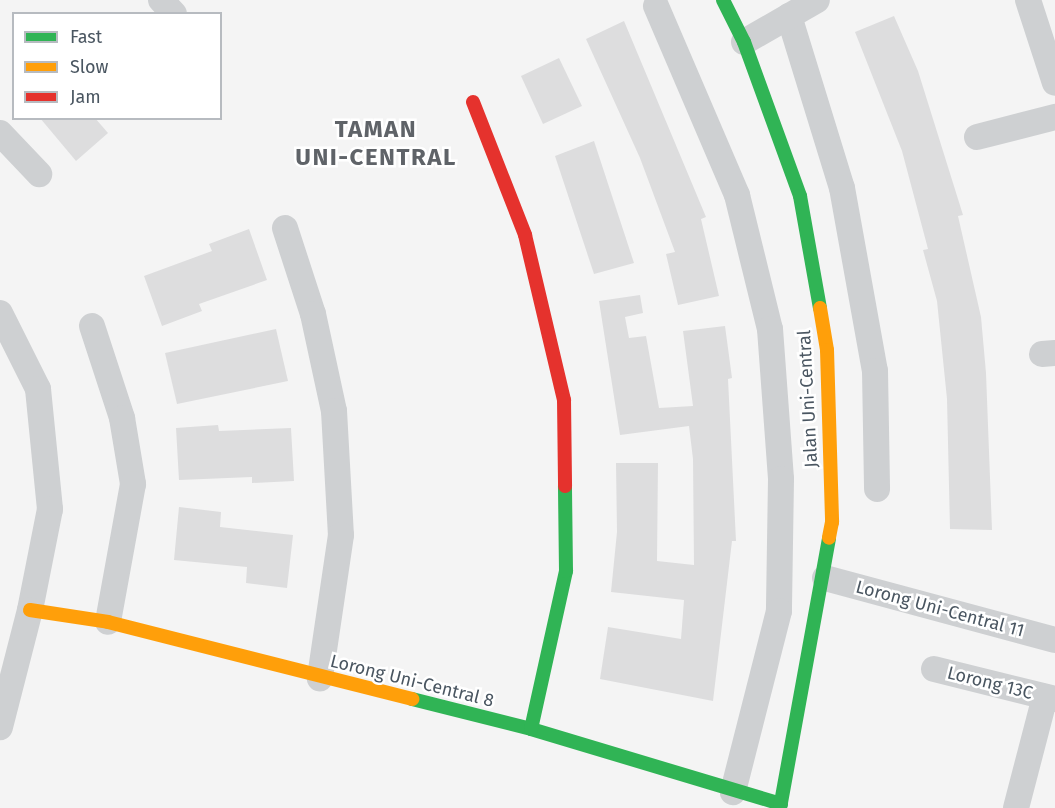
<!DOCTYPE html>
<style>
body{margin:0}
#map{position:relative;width:1055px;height:808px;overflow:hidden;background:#f4f4f4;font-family:"Fira Sans",sans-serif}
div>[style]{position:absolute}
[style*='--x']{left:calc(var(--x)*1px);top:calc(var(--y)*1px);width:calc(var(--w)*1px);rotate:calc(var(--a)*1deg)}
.building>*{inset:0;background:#ddddde}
.street>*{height:26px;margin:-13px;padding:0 13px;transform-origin:13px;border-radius:13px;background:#ced0d2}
.fast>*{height:14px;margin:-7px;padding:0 7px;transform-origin:7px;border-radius:7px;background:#30b455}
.slow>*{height:14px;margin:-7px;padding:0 7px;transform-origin:7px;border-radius:7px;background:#ff9f0a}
.jam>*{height:14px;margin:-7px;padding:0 7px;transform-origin:7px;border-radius:7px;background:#e5322d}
span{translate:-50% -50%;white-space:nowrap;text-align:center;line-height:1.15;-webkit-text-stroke:5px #fff;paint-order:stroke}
.street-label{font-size:18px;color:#4a5661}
.district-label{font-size:24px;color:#5f6368;font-weight:700;letter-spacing:1.5px}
.legend{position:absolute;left:12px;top:12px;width:210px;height:108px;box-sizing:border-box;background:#fff;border:2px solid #b7bbc0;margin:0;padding:8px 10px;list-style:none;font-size:18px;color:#4a5661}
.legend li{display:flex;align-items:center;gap:12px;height:30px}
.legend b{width:30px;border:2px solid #b7bbc0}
</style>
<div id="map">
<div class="building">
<div style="clip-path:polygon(894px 16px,918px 71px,963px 215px,958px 216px,981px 317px,986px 373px,992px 530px,950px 529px,947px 399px,937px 301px,923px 250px,928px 249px,902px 151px,855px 32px)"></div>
<div style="clip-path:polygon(624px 21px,706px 217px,701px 219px,719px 296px,678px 305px,666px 254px,675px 252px,640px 158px,586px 39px)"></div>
<div style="clip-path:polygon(559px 58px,582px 106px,543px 124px,521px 76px)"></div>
<div style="clip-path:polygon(40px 118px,95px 118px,108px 133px,76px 161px)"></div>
<div style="clip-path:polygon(594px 141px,634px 263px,594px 274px,555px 156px)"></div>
<div style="clip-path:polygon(249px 229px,267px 280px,199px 304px,202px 311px,162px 326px,144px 276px,212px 251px,209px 244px)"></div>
<div style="clip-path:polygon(640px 295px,643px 313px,625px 317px,629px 338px,646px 336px,659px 408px,693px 406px,683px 331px,725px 326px,732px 378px,728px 379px,736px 541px,732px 541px,713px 701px,600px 679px,608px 627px,681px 639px,684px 600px,611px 592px,617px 532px,616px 463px,658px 463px,657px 561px,694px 565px,693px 459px,689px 426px,620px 435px,599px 301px)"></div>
<div style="clip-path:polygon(276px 329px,288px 381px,177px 404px,165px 353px)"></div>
<div style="clip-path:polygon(218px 425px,219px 431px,291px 428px,294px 481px,252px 483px,252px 477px,179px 480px,176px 428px)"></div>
<div style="clip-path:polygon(179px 507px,221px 512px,220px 527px,293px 535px,287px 588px,246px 583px,247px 567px,174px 560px)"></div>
</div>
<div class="street">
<div style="--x:161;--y:0;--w:19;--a:47"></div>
<div style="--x:1028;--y:0;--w:87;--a:72"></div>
<div style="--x:656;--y:6;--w:206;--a:66.8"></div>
<div style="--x:737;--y:195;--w:138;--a:76.2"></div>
<div style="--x:770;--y:329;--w:150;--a:85.8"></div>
<div style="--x:781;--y:479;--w:132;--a:90.9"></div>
<div style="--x:779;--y:611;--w:187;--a:104.3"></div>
<div style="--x:789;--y:16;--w:180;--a:72.9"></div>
<div style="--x:842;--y:188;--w:186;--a:79.8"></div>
<div style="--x:875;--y:371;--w:118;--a:89"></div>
<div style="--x:744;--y:42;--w:84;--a:-29.9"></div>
<div style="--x:0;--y:133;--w:57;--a:46.4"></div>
<div style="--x:977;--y:137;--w:81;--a:-14.4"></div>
<div style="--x:285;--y:228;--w:90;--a:72"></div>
<div style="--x:313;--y:314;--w:99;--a:77.8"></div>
<div style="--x:334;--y:411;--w:124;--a:86.8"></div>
<div style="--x:341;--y:535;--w:145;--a:98.4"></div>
<div style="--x:0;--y:313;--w:85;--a:63.4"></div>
<div style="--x:38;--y:389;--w:121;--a:84.3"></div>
<div style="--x:50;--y:509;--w:103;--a:101.2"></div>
<div style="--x:30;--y:610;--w:121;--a:104.4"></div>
<div style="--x:92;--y:326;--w:97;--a:71.9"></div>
<div style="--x:122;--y:418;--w:67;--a:80.5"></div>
<div style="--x:133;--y:484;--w:140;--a:100.3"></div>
<div style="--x:1042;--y:354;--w:13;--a:-4"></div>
<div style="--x:825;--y:578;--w:238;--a:15.1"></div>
<div style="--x:934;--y:669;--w:125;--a:13.9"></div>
<div style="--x:1016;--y:808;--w:115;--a:-75.4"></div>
</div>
<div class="fast">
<div style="--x:723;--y:0;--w:47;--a:63.4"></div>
<div style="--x:744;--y:42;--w:164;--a:70"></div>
<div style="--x:800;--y:196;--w:114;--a:79.9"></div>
<div style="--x:412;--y:699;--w:123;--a:14.1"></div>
<div style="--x:531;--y:729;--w:261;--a:16.7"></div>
<div style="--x:531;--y:729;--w:162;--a:-77.5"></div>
<div style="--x:566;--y:571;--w:85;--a:-90.7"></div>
<div style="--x:780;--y:808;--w:274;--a:-79.7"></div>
</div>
<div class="slow">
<div style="--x:820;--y:308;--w:43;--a:80.5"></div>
<div style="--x:827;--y:350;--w:172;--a:88.3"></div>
<div style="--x:832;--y:522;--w:16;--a:101"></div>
<div style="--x:30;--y:610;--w:79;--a:8.7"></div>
<div style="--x:108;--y:622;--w:314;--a:14.2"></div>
</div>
<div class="jam">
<div style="--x:473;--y:102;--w:143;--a:68.6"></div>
<div style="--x:525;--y:235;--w:170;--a:76.7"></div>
<div style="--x:564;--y:400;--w:86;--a:89.3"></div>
</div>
<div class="street-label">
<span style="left:808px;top:399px;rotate:-93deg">Jalan Uni-Central</span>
<span style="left:940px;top:609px;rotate:15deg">Lorong Uni-Central 11</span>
<span style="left:412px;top:681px;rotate:14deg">Lorong Uni-Central 8</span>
<span style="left:990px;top:683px;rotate:14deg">Lorong 13C</span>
</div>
<div class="district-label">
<span style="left:376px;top:144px">TAMAN<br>UNI-CENTRAL</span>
</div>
<ul class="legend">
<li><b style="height:8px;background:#30b455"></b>Fast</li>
<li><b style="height:8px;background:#ff9f0a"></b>Slow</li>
<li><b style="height:8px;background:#e5322d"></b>Jam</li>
</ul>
</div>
